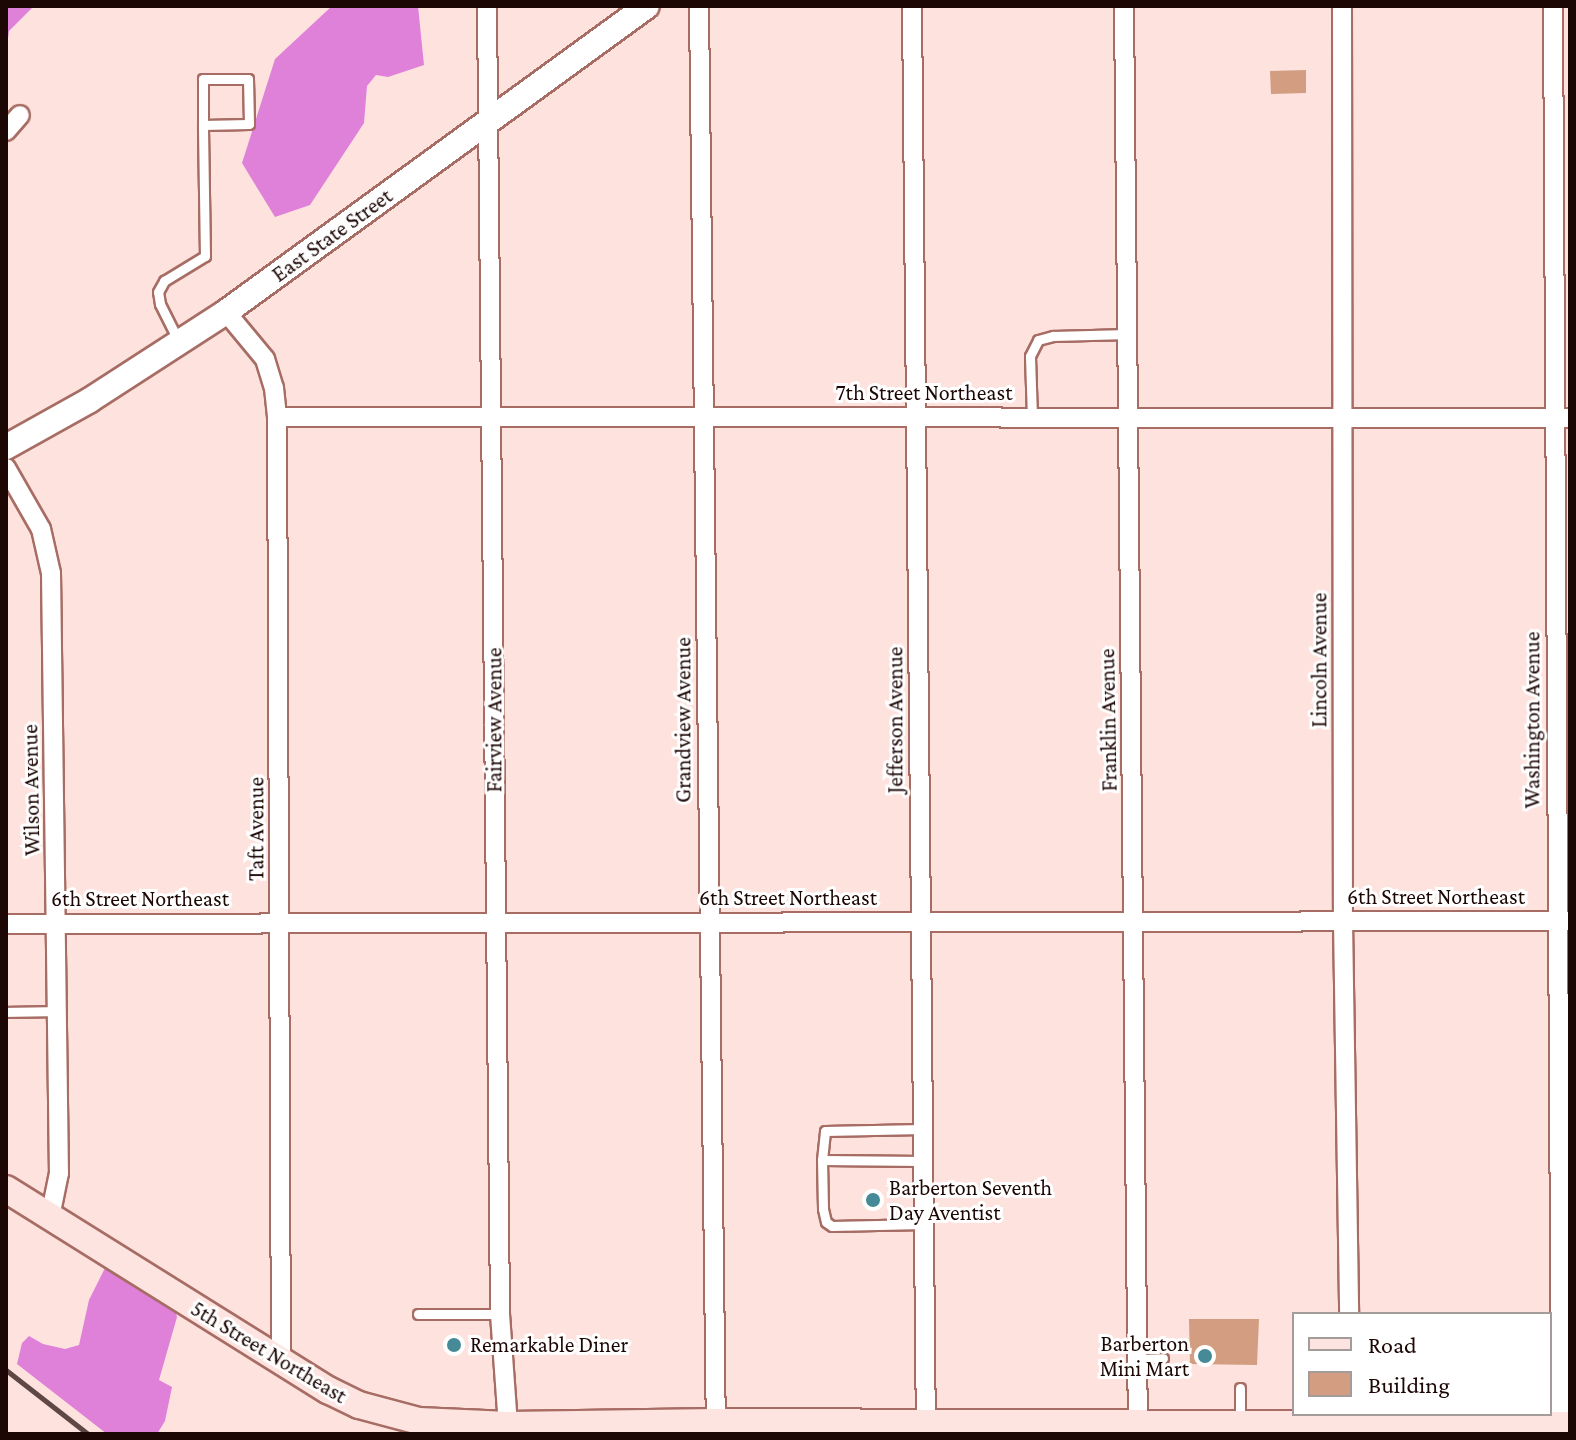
<!DOCTYPE html>
<style>
body{margin:0}
#map{position:relative;width:1576px;height:1440px;overflow:hidden;background:#fde2de;font-family:"Crimson Pro",serif}
div>[style]{position:absolute}
[style*='--x']{left:calc(var(--x)*1px);top:calc(var(--y)*1px);width:calc(var(--w)*1px);rotate:calc(var(--a)*1deg)}
.forest>*{inset:0;background:#df81d9}
.building>*{inset:0;background:#d29d80}
.roads{filter:drop-shadow(2px 0 #a76d64) drop-shadow(-2px 0 #a76d64) drop-shadow(0 2px #a76d64) drop-shadow(0 -2px #a76d64)}
.service>*{height:9px;margin:-4.5px;padding:0 4.5px;transform-origin:4.5px;border-radius:4.5px;background:#fff}
.minor>*{height:18px;margin:-9px;padding:0 9px;transform-origin:9px;border-radius:9px;background:#fff}
.tertiary>*{height:24px;margin:-12px;padding:0 12px;transform-origin:12px;border-radius:12px;background:#fff}
.secondary>*{height:26px;margin:-13px;padding:0 13px;transform-origin:13px;border-radius:13px;background:#fde4e0}
.rail>*{height:5px;margin:-2.5px;padding:0 2.5px;transform-origin:2.5px;border-radius:2.5px;background:#5e4744}
.dots>*{width:22px;height:22px;translate:-50% -50%;box-sizing:border-box;border:4px solid #fff;border-radius:50%}
span{translate:-50% -50%;white-space:nowrap;text-align:center;line-height:1.15;-webkit-text-stroke:6px #fff;paint-order:stroke}
.street-label{font-size:22px;color:#1c0705}
.poi-label{font-size:22px;color:#1c0705}
.left{translate:0 -50%;text-align:left}
.right{translate:-100% -50%;text-align:right}
.frame{position:absolute;inset:0;border:8px solid #1c0705;pointer-events:none}
.legend{position:absolute;left:1292px;top:1312px;width:260px;height:104px;box-sizing:border-box;background:#fff;border:2px solid #a49c9b;margin:0;padding:10px 14px;list-style:none;font-size:24px;color:#1c0705}
.legend li{display:flex;align-items:center;gap:16px;height:40px}
.legend b{width:40px;border:2px solid #a49c9b}
</style>
<div id="map">
<div class="forest">
<div style="clip-path:polygon(6px 6px,34px 6px,9px 31px,6px 53px)"></div>
<div style="clip-path:polygon(332px 6px,418px 6px,424px 65px,388px 77px,376px 75px,367px 86px,364px 123px,310px 205px,275px 217px,242px 163px,275px 59px)"></div>
<div style="clip-path:polygon(105px 1268px,121px 1272px,174px 1305px,177px 1317px,159px 1380px,172px 1387px,165px 1421px,157px 1434px,107px 1434px,17px 1364px,22px 1343px,29px 1336px,43px 1344px,65px 1349px,79px 1345px,89px 1300px)"></div>
</div>
<div class="building">
<div style="clip-path:polygon(1306px 70px,1306px 93px,1271px 94px,1270px 71px)"></div>
<div style="clip-path:polygon(1189px 1319px,1259px 1319px,1257px 1365px,1190px 1364px)"></div>
</div>
<div class="roads">
<div class="service">
<div style="--x:178;--y:340;--w:40;--a:-116.6"></div>
<div style="--x:160;--y:304;--w:12;--a:-99"></div>
<div style="--x:158;--y:292;--w:13;--a:-61"></div>
<div style="--x:164;--y:281;--w:48;--a:-31.4"></div>
<div style="--x:205;--y:256;--w:131;--a:-90.9"></div>
<div style="--x:203;--y:125;--w:46;--a:-90"></div>
<div style="--x:203;--y:79;--w:45;--a:0"></div>
<div style="--x:248;--y:79;--w:45;--a:88.7"></div>
<div style="--x:249;--y:124;--w:46;--a:178.8"></div>
<div style="--x:1032;--y:417;--w:61;--a:-91.9"></div>
<div style="--x:1030;--y:356;--w:18;--a:-63"></div>
<div style="--x:1038;--y:340;--w:16;--a:-15"></div>
<div style="--x:1053;--y:336;--w:75;--a:-1.5"></div>
<div style="--x:6;--y:1012;--w:51;--a:-1.1"></div>
<div style="--x:822;--y:1160;--w:29;--a:-84"></div>
<div style="--x:825;--y:1131;--w:97;--a:-1.2"></div>
<div style="--x:923;--y:1161;--w:101;--a:-179.4"></div>
<div style="--x:822;--y:1160;--w:49;--a:88.8"></div>
<div style="--x:823;--y:1209;--w:13;--a:77"></div>
<div style="--x:826;--y:1222;--w:7;--a:34"></div>
<div style="--x:832;--y:1226;--w:92;--a:-1.2"></div>
<div style="--x:418;--y:1314;--w:82;--a:0"></div>
<div style="--x:1138;--y:1359;--w:25;--a:-2"></div>
<div style="--x:1240;--y:1388;--w:32;--a:90"></div>
</div>
<div class="minor">
<div style="--x:487;--y:6;--w:1308;--a:89.43"></div>
<div style="--x:500;--y:1314;--w:111;--a:85.9"></div>
<div style="--x:699;--y:6;--w:1425;--a:89.32"></div>
<div style="--x:912;--y:6;--w:1425;--a:89.44"></div>
<div style="--x:1124;--y:6;--w:1428;--a:89.44"></div>
<div style="--x:1342;--y:6;--w:915;--a:89.94"></div>
<div style="--x:1343;--y:921;--w:393;--a:89.1"></div>
<div style="--x:1553;--y:6;--w:1428;--a:89.68"></div>
<div style="--x:6;--y:131;--w:21;--a:-49"></div>
<div style="--x:226;--y:312;--w:61;--a:50.3"></div>
<div style="--x:265;--y:359;--w:30;--a:73"></div>
<div style="--x:274;--y:388;--w:29;--a:84"></div>
<div style="--x:277;--y:417;--w:944;--a:89.76"></div>
<div style="--x:277;--y:417;--w:1293;--a:0.04"></div>
<div style="--x:6;--y:468;--w:70;--a:60.2"></div>
<div style="--x:41;--y:529;--w:45;--a:77.2"></div>
<div style="--x:51;--y:573;--w:600;--a:89.24"></div>
<div style="--x:59;--y:1173;--w:45;--a:101.6"></div>
<div style="--x:6;--y:924;--w:1564;--a:-0.11"></div>
</div>
<div class="tertiary">
<div style="--x:6;--y:447;--w:96;--a:-29.2"></div>
<div style="--x:90;--y:400;--w:162;--a:-32.9"></div>
<div style="--x:226;--y:312;--w:520;--a:-36.01"></div>
</div>
<div class="secondary">
<div style="--x:6;--y:1189;--w:380;--a:32"></div>
<div style="--x:328;--y:1390;--w:34;--a:26"></div>
<div style="--x:359;--y:1405;--w:62;--a:14.9"></div>
<div style="--x:419;--y:1421;--w:89;--a:2.6"></div>
<div style="--x:508;--y:1425;--w:208;--a:-0.8"></div>
<div style="--x:716;--y:1422;--w:854;--a:0.2"></div>
</div>
</div>
<div class="rail">
<div style="--x:6;--y:1370;--w:104;--a:38"></div>
</div>
<div class="dots">
<div style="left:873px;top:1200px;background:#458a96"></div>
<div style="left:454px;top:1345px;background:#458a96"></div>
<div style="left:1205px;top:1356px;background:#458a96"></div>
</div>
<div class="street-label">
<span style="left:332px;top:235px;rotate:-36deg">East State Street</span>
<span style="left:924px;top:393px">7th Street Northeast</span>
<span style="left:1319px;top:660px;rotate:-90deg">Lincoln Avenue</span>
<span style="left:494px;top:720px;rotate:-90deg">Fairview Avenue</span>
<span style="left:683px;top:720px;rotate:-90deg">Grandview Avenue</span>
<span style="left:895px;top:720px;rotate:-90deg">Jefferson Avenue</span>
<span style="left:1108px;top:720px;rotate:-91deg">Franklin Avenue</span>
<span style="left:1532px;top:720px;rotate:-90deg">Washington Avenue</span>
<span style="left:31px;top:790px;rotate:-91deg">Wilson Avenue</span>
<span style="left:256px;top:829px;rotate:-90deg">Taft Avenue</span>
<span style="left:1436px;top:897px">6th Street Northeast</span>
<span style="left:788px;top:898px">6th Street Northeast</span>
<span style="left:140px;top:899px">6th Street Northeast</span>
<span style="left:269px;top:1352px;rotate:31deg">5th Street Northeast</span>
</div>
<div class="poi-label">
<span class="left" style="left:889px;top:1200px">Barberton Seventh<br>Day Aventist</span>
<span class="right" style="left:1189px;top:1356px">Barberton<br>Mini Mart</span>
<span class="left" style="left:470px;top:1345px">Remarkable Diner</span>
</div>
<div class="frame"></div>
<ul class="legend">
<li><b style="height:10px;background:#fde4e0"></b>Road</li>
<li><b style="height:22px;background:#d29d80"></b>Building</li>
</ul>
</div>
